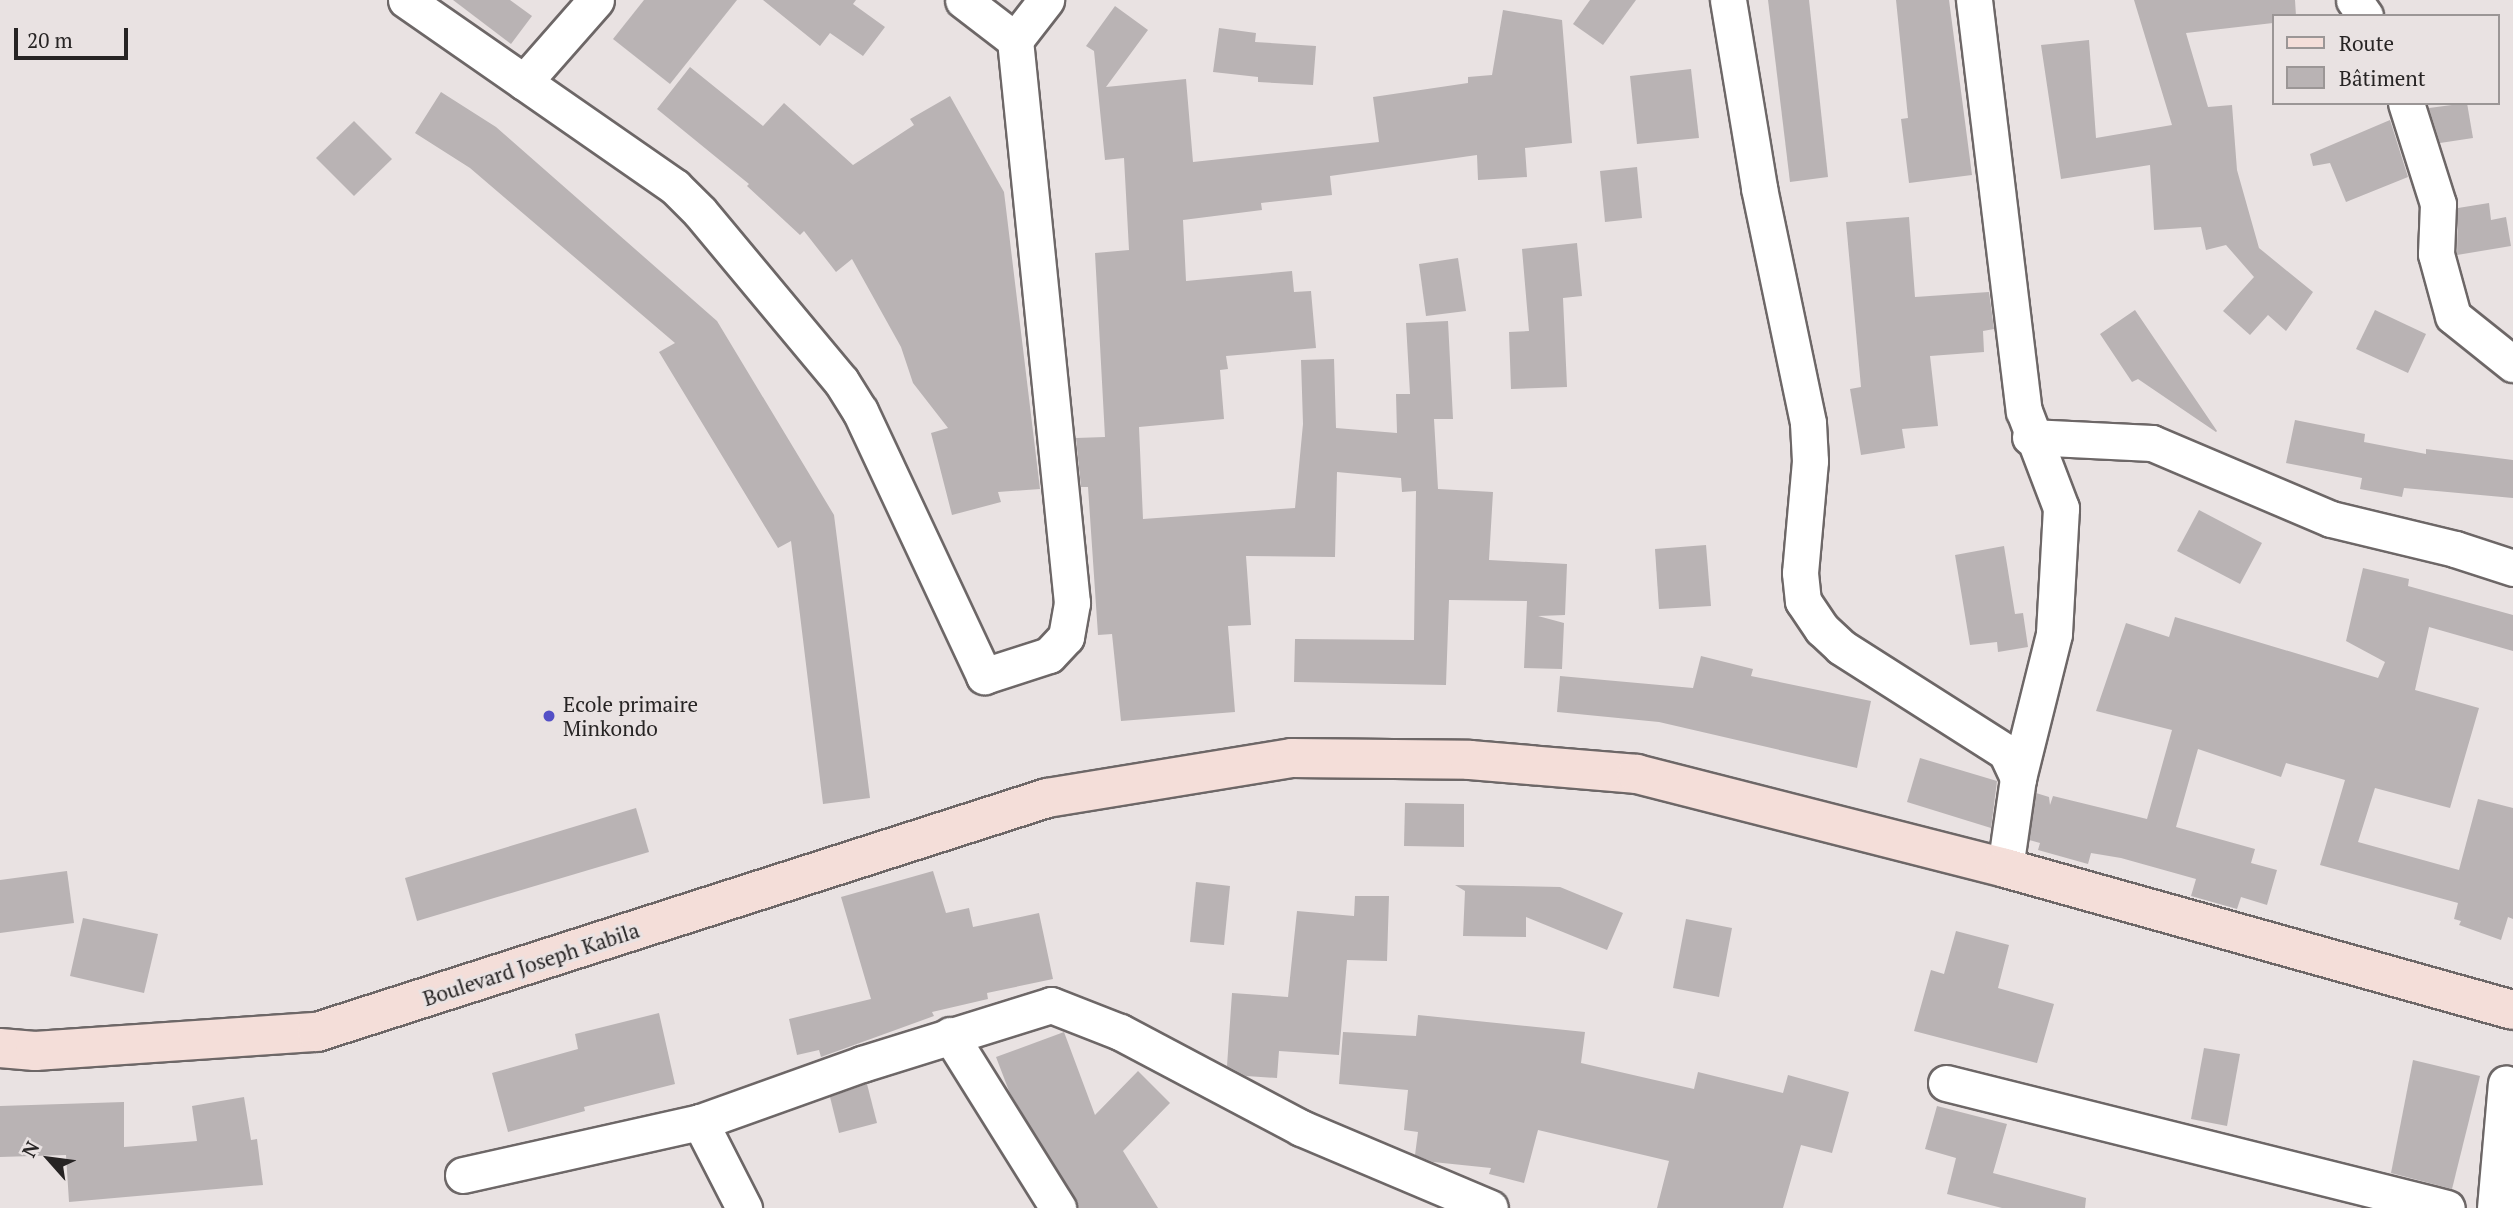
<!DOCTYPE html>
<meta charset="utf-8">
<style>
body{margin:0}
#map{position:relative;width:2513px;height:1208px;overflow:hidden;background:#e9e2e2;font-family:"PT Serif",serif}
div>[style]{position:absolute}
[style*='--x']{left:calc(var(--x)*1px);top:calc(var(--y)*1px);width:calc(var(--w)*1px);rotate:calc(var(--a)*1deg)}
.building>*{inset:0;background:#b9b3b4}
.roads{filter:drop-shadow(2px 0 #6d6767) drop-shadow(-2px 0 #6d6767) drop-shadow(0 2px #6d6767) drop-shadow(0 -2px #6d6767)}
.street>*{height:35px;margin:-17.5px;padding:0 17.5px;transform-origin:17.5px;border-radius:17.5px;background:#fff}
.secondary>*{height:38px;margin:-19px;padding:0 19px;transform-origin:19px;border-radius:19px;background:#f4ded9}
.dots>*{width:19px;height:19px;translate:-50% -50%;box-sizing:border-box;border:4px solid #e9e2e2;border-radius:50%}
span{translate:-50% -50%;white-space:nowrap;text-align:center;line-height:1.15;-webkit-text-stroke:6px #e9e2e2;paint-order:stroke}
.poi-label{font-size:21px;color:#272424}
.left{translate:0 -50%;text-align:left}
.street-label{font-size:21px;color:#272424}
.legend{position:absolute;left:2272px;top:14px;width:228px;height:91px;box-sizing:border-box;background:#e9e2e2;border:2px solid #9b9696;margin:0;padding:9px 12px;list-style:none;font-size:21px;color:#272424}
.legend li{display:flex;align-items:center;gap:14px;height:35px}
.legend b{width:35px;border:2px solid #9b9696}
.north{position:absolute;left:14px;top:1124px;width:70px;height:70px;-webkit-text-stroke:5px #e9e2e2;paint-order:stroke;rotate:298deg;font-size:19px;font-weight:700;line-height:28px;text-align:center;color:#272424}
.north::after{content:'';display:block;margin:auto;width:24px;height:32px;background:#272424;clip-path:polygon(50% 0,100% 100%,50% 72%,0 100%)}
.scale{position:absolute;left:14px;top:28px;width:114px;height:32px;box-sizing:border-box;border:4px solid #272424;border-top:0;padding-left:9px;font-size:21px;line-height:24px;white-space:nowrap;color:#272424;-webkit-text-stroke:5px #e9e2e2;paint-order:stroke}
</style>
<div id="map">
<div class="building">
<div style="clip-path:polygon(453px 0,510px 0,532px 16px,511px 44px)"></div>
<div style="clip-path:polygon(644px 0,737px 0,670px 84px,613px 39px)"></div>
<div style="clip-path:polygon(763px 0,856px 0,853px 4px,885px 27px,863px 56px,830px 33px,820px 46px)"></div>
<div style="clip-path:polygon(1590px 0,1636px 0,1603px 45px,1573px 24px)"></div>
<div style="clip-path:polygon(1768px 0,1809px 0,1828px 177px,1790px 182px)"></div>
<div style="clip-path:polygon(1896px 0,1949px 0,1972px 175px,1909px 183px,1901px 119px,1908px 118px)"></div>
<div style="clip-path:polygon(2134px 0,2295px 0,2296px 16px,2273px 16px,2273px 23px,2186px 33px,2208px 107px,2232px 105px,2237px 170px,2259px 248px,2313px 292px,2286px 331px,2268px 315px,2250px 335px,2223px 311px,2254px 277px,2226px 245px,2206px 250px,2201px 227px,2154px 230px,2150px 165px,2061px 179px,2041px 45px,2089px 40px,2096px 138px,2172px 125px)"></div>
<div style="clip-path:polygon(1115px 6px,1148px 30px,1106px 87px,1186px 79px,1193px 162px,1379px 142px,1373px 97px,1468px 83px,1468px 77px,1492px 75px,1503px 10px,1562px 20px,1572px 143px,1525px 148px,1527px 177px,1478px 180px,1477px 155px,1330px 176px,1332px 195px,1261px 203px,1262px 210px,1183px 220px,1186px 281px,1292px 271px,1294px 292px,1311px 291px,1316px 348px,1226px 356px,1228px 369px,1220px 370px,1224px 419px,1139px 427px,1143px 519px,1295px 508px,1303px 424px,1301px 360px,1334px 359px,1336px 428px,1397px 433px,1396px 394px,1410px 394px,1406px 323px,1448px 321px,1453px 419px,1434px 419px,1438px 489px,1493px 492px,1489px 560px,1567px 564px,1565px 615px,1538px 616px,1564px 623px,1562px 669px,1524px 668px,1527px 601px,1449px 600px,1446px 685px,1294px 682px,1295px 639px,1414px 640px,1416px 491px,1402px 492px,1401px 478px,1337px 472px,1335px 557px,1246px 556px,1251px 625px,1228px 626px,1235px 712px,1121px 721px,1112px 634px,1098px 635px,1088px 487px,1081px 487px,1076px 438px,1105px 437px,1095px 253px,1129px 250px,1124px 158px,1105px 160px,1094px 51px,1086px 46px)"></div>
<div style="clip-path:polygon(1219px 28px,1256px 33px,1255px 42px,1316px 46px,1313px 85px,1258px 82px,1258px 77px,1213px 72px)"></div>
<div style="clip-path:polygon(690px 67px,763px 126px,784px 103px,853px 165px,914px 125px,910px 119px,950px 96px,1004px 192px,1040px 489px,998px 492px,1001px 502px,952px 515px,931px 433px,948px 428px,913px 383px,901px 347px,852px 259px,836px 272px,804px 231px,800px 235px,747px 186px,749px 184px,657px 109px)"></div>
<div style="clip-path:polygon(1691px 69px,1699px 138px,1637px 144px,1630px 76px)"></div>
<div style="clip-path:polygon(441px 92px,496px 127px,717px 321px,834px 515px,870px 798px,823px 804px,791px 541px,778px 548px,659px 352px,675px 343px,470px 168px,415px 133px)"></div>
<div style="clip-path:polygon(2467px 103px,2473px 138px,2440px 143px,2429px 108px)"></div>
<div style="clip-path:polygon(2390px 120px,2408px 177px,2346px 202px,2330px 163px,2313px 166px,2310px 154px)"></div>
<div style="clip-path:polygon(354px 121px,392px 159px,354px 196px,316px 158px)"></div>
<div style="clip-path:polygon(1637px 167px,1642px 218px,1605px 222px,1600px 171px)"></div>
<div style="clip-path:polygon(2489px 203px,2491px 220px,2506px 217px,2511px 246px,2457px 255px,2458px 208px)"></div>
<div style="clip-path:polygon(1909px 217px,1915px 297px,1989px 292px,1994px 329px,1983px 331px,1984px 352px,1930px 356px,1938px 426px,1902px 429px,1905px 448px,1861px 455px,1850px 389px,1861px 387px,1846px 222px)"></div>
<div style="clip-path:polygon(1577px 243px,1582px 296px,1563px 298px,1567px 387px,1511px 389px,1509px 332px,1529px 331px,1522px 249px)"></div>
<div style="clip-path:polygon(1458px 258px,1466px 311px,1426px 316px,1419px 264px)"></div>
<div style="clip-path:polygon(2135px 310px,2217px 431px,2216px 432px,2138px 379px,2132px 382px,2100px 334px)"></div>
<div style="clip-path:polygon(2375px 310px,2426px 334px,2408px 373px,2356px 349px)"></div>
<div style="clip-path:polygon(2295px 420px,2365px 434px,2364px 442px,2426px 454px,2426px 449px,2513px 460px,2513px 498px,2404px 488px,2402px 497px,2360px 489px,2362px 478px,2286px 463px)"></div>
<div style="clip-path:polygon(2199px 510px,2262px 543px,2240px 584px,2177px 551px)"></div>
<div style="clip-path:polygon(1706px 545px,1711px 606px,1659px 609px,1655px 549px)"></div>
<div style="clip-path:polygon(2004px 546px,2015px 614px,2023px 613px,2028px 647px,1998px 652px,1997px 642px,1970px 645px,1955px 555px)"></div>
<div style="clip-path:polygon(2363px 568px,2409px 579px,2408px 586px,2513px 615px,2513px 651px,2429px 627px,2415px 690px,2479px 708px,2450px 808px,2375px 788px,2358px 842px,2459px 870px,2478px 799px,2513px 808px,2513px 919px,2508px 917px,2501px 940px,2459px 925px,2461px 921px,2454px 919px,2458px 903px,2320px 865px,2345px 780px,2286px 763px,2281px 777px,2198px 749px,2176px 827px,2255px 849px,2251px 863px,2277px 870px,2267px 905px,2241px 897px,2237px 909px,2191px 896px,2196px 879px,2121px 858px,2091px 853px,2088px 864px,2038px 850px,2040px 843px,2029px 840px,2036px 793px,2049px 797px,2050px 805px,2053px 796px,2147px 819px,2172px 730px,2096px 711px,2126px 623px,2169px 637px,2175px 617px,2378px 678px,2385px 662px,2346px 641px)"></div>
<div style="clip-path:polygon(1701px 656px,1753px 669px,1751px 676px,1871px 701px,1857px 768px,1659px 722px,1557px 712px,1560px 676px,1693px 688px)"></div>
<div style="clip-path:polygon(1920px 758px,1997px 781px,1991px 828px,1907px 802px)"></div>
<div style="clip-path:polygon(1405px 803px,1464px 804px,1464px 847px,1404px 846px)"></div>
<div style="clip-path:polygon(636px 808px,649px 852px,417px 921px,405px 878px)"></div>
<div style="clip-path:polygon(67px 871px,74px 923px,0 933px,0 880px)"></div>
<div style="clip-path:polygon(933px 871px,946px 913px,969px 908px,973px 927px,1039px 913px,1053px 979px,987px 993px,988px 999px,932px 1012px,934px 1016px,821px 1057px,819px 1050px,797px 1055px,789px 1019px,871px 999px,841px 897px)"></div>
<div style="clip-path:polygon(1196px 882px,1230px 886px,1224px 945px,1190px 942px)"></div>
<div style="clip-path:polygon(1455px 885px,1560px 887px,1623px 913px,1607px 950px,1526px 917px,1526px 937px,1463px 936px,1465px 891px)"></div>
<div style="clip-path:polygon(1355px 896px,1389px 896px,1387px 961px,1347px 960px,1339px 1055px,1279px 1051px,1277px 1078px,1246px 1076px,1227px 1066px,1232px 993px,1288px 997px,1297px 911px,1354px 916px)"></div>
<div style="clip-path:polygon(83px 918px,158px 934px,144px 993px,70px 976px)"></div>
<div style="clip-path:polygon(1686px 919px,1732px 928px,1719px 997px,1673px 988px)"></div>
<div style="clip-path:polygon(1956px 931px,2009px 945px,1998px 988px,2054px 1004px,2037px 1063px,1914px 1031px,1931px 970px,1944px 974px)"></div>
<div style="clip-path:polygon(659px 1013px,675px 1084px,584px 1107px,585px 1111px,508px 1132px,492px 1073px,578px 1049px,575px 1034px)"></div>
<div style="clip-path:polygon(1418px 1015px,1585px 1032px,1581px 1063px,1694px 1089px,1698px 1072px,1783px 1093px,1788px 1075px,1849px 1092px,1832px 1153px,1801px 1145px,1783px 1208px,1657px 1208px,1669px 1161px,1538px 1130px,1524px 1183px,1489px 1174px,1491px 1168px,1433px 1162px,1415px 1155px,1418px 1132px,1404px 1130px,1408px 1090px,1339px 1084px,1343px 1032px,1416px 1036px)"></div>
<div style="clip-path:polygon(1064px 1032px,1095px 1115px,1138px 1071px,1170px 1103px,1123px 1151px,1158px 1208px,1079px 1208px,1009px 1091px,996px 1057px)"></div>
<div style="clip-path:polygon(2204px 1048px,2240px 1054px,2227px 1126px,2191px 1119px)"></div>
<div style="clip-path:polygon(2413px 1060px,2480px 1076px,2452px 1189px,2391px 1173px)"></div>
<div style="clip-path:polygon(867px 1084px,877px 1123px,839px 1133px,830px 1097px)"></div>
<div style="clip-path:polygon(244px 1097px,251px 1140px,257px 1139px,263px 1185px,69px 1202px,66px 1155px,0 1157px,0 1106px,124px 1102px,124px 1147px,197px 1141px,192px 1106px)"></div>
<div style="clip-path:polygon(1937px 1106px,2007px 1124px,1993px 1173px,2086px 1198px,2085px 1208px,2002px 1208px,1947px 1194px,1956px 1158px,1925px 1149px)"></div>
</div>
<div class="roads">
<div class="street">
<div style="--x:406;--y:0;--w:328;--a:34.8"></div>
<div style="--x:675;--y:187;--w:35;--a:45"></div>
<div style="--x:700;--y:212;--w:220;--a:50.2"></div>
<div style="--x:841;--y:381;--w:36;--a:58"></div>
<div style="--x:860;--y:411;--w:293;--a:64.9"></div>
<div style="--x:984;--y:676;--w:68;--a:-17.9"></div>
<div style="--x:1049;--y:655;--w:25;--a:-47"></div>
<div style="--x:1066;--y:637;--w:35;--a:-80"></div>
<div style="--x:1072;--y:603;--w:566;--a:-95.78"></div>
<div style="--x:1015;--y:40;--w:51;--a:-52.2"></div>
<div style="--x:963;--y:0;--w:66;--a:37.6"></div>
<div style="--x:1728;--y:0;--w:191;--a:80.6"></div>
<div style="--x:1759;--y:188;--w:240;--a:78.2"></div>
<div style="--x:1808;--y:423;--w:38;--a:87"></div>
<div style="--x:1810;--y:461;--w:112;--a:95.1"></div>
<div style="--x:1800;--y:573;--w:28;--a:84"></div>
<div style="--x:1803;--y:601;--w:34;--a:56"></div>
<div style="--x:1822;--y:629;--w:26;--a:43"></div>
<div style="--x:1841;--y:647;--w:196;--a:32.5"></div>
<div style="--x:2006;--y:752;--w:29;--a:65"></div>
<div style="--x:2018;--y:778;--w:91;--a:98.2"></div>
<div style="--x:1974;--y:0;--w:414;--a:83.1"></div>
<div style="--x:2024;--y:411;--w:104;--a:69.1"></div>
<div style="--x:2061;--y:508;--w:126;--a:93.2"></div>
<div style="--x:2054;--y:634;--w:148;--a:104"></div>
<div style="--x:2354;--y:0;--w:19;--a:55"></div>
<div style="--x:524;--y:82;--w:109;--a:-48.7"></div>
<div style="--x:2406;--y:103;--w:106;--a:72.4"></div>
<div style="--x:2438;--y:204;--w:50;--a:92.3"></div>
<div style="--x:2436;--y:254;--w:64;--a:74.7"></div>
<div style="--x:2453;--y:316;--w:77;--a:38.7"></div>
<div style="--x:2030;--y:437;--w:122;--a:2.8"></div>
<div style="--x:2152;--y:443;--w:194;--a:23"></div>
<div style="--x:2331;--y:519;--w:128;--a:13.6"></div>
<div style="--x:2455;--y:549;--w:61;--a:18.1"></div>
<div style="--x:950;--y:1035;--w:204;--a:58"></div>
<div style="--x:1946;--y:1083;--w:516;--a:14.01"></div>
<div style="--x:700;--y:1122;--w:172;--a:-19.7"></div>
<div style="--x:862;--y:1064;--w:198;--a:-17.3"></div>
<div style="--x:1051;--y:1005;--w:74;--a:21.4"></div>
<div style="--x:1120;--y:1032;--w:205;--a:27.9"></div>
<div style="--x:1301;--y:1128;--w:205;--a:22.9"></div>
<div style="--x:463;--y:1175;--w:243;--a:-12.6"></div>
<div style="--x:700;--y:1122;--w:97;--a:62.9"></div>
<div style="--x:2495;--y:1208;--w:125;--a:-85"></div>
</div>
<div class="secondary">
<div style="--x:0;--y:1048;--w:35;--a:5"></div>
<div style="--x:35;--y:1051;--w:283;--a:-3.9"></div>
<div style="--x:317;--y:1032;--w:767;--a:-17.77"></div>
<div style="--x:1047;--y:798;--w:248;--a:-9.3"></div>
<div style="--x:1292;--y:758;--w:178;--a:0.6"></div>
<div style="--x:1470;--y:760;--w:168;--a:4.8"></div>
<div style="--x:1637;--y:774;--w:380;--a:14.3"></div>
<div style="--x:2005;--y:868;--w:527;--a:15.62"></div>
</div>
</div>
<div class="dots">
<div style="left:549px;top:716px;background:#534fc6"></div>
</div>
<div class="poi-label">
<span class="left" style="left:563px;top:716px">Ecole primaire<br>Minkondo</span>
</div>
<div class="street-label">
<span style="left:531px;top:964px;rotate:-18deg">Boulevard Joseph Kabila</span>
</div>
<ul class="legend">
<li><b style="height:9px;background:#f4ded9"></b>Route</li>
<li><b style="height:19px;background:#b9b3b4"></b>Bâtiment</li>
</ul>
<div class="north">N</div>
<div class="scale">20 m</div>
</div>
